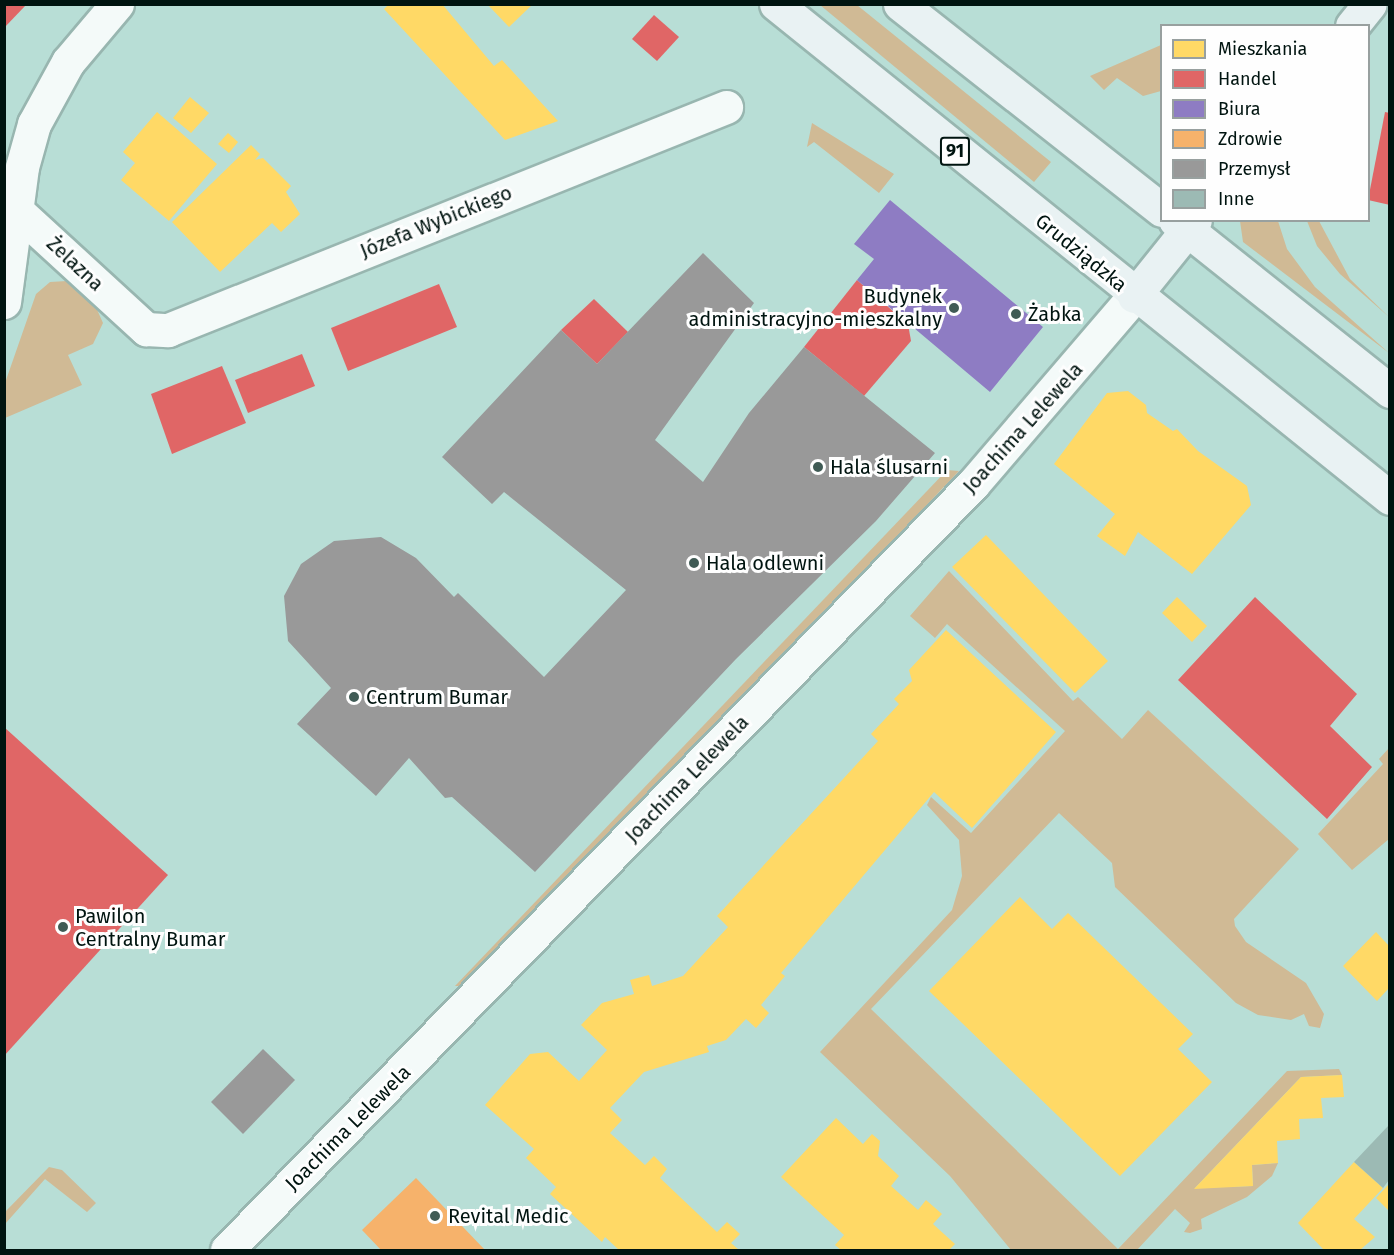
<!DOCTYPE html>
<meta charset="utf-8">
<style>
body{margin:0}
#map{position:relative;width:1394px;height:1255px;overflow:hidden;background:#b8ded6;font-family:"Fira Sans",sans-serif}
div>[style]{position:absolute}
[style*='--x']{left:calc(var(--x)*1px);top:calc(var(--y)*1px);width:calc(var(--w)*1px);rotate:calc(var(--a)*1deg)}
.green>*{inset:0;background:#d0ba95}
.homes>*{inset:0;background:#ffd966}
.shops>*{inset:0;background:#e06666}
.offices>*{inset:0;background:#8e7cc3}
.health>*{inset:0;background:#f6b26b}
.industry>*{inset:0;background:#999}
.building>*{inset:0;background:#9cbab4}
.roads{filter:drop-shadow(2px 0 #98b6b0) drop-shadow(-2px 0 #98b6b0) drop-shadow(0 2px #98b6b0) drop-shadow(0 -2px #98b6b0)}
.minor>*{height:33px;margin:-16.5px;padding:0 16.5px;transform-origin:16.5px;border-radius:16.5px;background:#f4faf9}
.major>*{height:33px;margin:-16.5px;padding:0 16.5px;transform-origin:16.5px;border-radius:16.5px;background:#e9f2f3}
.dots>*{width:16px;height:16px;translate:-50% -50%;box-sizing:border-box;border:3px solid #fefefe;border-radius:50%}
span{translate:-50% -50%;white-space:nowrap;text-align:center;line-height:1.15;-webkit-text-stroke:6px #fefefe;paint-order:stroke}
.shield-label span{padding:2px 4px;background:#fefefe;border:2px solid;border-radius:4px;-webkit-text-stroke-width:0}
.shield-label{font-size:18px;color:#001410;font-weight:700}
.street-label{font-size:20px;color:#001410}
.poi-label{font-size:20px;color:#001410}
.right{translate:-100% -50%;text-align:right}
.left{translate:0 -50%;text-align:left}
.frame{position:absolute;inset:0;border:6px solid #001410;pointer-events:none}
.legend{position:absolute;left:1160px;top:24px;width:210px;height:198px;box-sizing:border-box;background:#fefefe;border:2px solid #98a09f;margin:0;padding:8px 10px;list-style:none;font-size:18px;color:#001410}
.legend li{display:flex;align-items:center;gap:12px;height:30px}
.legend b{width:30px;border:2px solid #98a09f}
</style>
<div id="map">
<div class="green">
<div style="clip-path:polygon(820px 5px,857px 5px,1051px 162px,1034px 182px)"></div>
<div style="clip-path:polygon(1161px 45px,1161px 91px,1143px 96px,1117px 78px,1104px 90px,1090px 76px)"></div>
<div style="clip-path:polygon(812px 123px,894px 174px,879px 193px,814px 142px,807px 147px)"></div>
<div style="clip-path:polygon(1240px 221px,1278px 221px,1287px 249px,1315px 287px,1389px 353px,1243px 242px)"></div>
<div style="clip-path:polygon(1307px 221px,1319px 221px,1350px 279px,1389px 317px,1340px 274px,1317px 246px)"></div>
<div style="clip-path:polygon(67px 281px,95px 305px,103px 323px,93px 344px,68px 355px,82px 385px,5px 418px,5px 383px,36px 294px,50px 282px)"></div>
<div style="clip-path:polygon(947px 470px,959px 471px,539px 915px,462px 986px,455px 986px)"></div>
<div style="clip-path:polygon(949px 571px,1073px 701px,1078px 697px,1122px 739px,1148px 710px,1299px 849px,1234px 919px,1235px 926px,1246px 942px,1306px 983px,1324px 1014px,1320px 1028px,1309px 1026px,1304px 1014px,1291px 1020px,1258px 1015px,1236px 1003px,1115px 887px,1112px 863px,1059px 813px,871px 1009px,1118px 1249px,1287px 1071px,1339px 1069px,1342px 1075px,1301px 1077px,1195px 1188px,1253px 1186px,1252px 1165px,1278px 1163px,1272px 1176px,1247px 1197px,1201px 1219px,1202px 1229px,1190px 1233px,1184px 1232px,1190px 1223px,1175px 1209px,1137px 1250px,1011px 1250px,950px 1176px,820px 1052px,952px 910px,962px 876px,959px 840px,927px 805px,931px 797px,971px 833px,1065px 731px,947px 624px,935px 638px,910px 616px)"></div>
<div style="clip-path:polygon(1389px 748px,1389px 839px,1352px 870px,1318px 834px,1383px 764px,1379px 759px)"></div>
<div style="clip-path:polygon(49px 1167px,62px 1170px,96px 1203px,87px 1212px,45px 1179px,5px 1224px,5px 1212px)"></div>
</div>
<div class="homes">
<div style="clip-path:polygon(389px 4px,442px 4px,494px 66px,502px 60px,558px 121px,505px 140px,384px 9px)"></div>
<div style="clip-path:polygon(487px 4px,533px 4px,509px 27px)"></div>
<div style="clip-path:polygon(190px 97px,209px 113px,191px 133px,173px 118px)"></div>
<div style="clip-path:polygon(157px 112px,217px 164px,169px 221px,121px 180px,135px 163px,123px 152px)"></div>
<div style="clip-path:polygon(228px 133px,238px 142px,229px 153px,218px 144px)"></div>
<div style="clip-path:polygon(251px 145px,260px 154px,255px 160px,263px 158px,291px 186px,286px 192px,300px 214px,281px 232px,272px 223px,220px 272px,172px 222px)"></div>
<div style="clip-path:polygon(1128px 391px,1146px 405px,1147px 413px,1173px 431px,1177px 429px,1198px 451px,1247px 486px,1251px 505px,1192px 574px,1138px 532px,1125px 556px,1097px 536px,1115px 514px,1054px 464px,1107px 393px)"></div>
<div style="clip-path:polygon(986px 535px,1108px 661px,1075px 693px,952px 567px)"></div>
<div style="clip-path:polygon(1177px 597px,1207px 626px,1192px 642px,1162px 613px)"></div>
<div style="clip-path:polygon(946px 630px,1056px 732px,972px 828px,934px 792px,781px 973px,785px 976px,761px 1005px,769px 1013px,756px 1028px,746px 1019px,726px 1040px,707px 1046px,709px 1052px,644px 1072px,610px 1108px,622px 1120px,610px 1133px,645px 1165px,654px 1156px,667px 1169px,660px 1178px,717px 1232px,727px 1222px,740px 1234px,731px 1243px,739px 1250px,619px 1250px,605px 1237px,602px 1242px,550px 1194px,556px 1187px,526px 1158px,534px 1149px,485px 1105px,530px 1054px,548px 1052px,579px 1081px,607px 1050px,581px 1025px,602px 1003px,634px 994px,630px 980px,649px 975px,652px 986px,683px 976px,728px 927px,717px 916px,878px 741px,871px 734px,899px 704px,894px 699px,912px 681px,909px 670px)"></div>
<div style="clip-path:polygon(1020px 897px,1052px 929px,1068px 913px,1193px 1034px,1178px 1049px,1212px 1082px,1120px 1176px,929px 991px)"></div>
<div style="clip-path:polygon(1376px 932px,1389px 946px,1389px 988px,1377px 1001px,1343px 966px)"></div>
<div style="clip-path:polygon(1342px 1075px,1344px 1097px,1321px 1098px,1323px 1118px,1299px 1119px,1300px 1139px,1277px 1141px,1278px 1163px,1252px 1165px,1253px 1186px,1194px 1189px,1301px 1077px)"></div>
<div style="clip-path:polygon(836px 1118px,863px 1144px,872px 1134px,880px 1141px,878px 1156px,899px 1176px,891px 1186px,918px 1210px,926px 1200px,942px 1214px,933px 1224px,955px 1244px,949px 1250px,841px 1250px,835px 1245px,844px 1235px,781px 1177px)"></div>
<div style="clip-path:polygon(1354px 1162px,1383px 1188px,1354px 1219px,1375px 1237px,1360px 1250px,1324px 1250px,1298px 1223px)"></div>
<div style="clip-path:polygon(1389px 1184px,1389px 1211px,1376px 1198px)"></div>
</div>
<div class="shops">
<div style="clip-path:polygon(4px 5px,26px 5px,4px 28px)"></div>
<div style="clip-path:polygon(654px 15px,679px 37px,657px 61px,632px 39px)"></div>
<div style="clip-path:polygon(1385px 112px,1390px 113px,1390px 205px,1368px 200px)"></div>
<div style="clip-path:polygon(857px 280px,908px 324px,911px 341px,864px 396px,804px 347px)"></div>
<div style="clip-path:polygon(439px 284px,457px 327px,348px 371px,331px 328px)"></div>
<div style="clip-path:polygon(594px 299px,628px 332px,597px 364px,561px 330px)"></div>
<div style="clip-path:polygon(302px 354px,315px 386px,248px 413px,235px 380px)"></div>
<div style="clip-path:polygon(222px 366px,246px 423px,172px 454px,151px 394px)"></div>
<div style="clip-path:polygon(1255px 597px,1357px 694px,1330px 726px,1372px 767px,1327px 819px,1178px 680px)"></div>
<div style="clip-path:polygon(4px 727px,168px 875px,4px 1056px)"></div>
</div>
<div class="offices">
<div style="clip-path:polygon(890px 200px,1043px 327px,990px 392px,857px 280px,874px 259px,854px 244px)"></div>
</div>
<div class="health">
<div style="clip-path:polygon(416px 1178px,485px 1250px,381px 1250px,362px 1230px)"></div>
</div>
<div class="industry">
<div style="clip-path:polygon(703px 253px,754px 303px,655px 440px,703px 482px,749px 413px,804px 347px,935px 453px,876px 521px,736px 659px,535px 872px,452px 797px,445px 798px,409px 758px,376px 796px,297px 724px,331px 688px,288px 641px,284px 596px,301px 564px,334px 541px,381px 537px,416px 558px,454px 597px,458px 593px,544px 677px,626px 590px,504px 492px,492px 504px,442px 457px,561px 330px,597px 364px)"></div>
<div style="clip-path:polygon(263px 1049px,295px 1080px,243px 1134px,211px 1102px)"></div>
</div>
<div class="building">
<div style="clip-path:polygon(1389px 1125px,1389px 1180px,1383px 1188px,1354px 1162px)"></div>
</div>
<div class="roads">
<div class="minor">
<div style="--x:4;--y:199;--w:193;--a:42.5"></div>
<div style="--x:146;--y:329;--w:22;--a:3"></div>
<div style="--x:168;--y:330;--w:601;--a:-21.78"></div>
<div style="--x:4;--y:302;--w:136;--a:-82.4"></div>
<div style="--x:22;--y:167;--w:45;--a:-74.4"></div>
<div style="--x:34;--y:124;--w:71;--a:-61.3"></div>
<div style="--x:68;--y:62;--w:76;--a:-49.8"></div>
<div style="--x:227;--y:1250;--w:1069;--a:-45.76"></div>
<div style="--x:973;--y:484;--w:248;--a:-49.4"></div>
</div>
<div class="major">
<div style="--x:776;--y:4;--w:788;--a:38.82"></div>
<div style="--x:900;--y:4;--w:333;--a:38.2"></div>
<div style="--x:1352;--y:26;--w:28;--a:-51"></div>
<div style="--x:1175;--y:220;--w:275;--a:38.5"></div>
<div style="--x:1134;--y:296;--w:97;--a:-51.2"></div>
</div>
</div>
<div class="dots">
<div style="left:954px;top:308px;background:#405b55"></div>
<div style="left:1016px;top:314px;background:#405b55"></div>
<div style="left:818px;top:467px;background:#405b55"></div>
<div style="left:694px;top:563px;background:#405b55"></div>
<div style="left:354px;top:697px;background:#405b55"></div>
<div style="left:63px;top:927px;background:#405b55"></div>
<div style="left:435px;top:1216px;background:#405b55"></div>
</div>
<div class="shield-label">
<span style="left:955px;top:151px">91</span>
</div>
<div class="street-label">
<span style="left:436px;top:222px;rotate:-22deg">Józefa Wybickiego</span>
<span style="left:1081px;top:253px;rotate:39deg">Grudziądzka</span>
<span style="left:75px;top:264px;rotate:43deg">Żelazna</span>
<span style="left:1023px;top:428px;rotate:-48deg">Joachima Lelewela</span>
<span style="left:687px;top:779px;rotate:-46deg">Joachima Lelewela</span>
<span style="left:348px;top:1128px;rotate:-45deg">Joachima Lelewela</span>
</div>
<div class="poi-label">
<span class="right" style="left:942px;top:308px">Budynek<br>administracyjno-mieszkalny</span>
<span class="left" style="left:1028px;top:314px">Żabka</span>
<span class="left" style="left:830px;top:467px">Hala ślusarni</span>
<span class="left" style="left:706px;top:563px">Hala odlewni</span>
<span class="left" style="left:366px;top:697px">Centrum Bumar</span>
<span class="left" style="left:75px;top:928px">Pawilon<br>Centralny Bumar</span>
<span class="left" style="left:448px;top:1216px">Revital Medic</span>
</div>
<div class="frame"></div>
<ul class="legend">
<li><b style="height:16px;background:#ffd966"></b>Mieszkania</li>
<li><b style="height:16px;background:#e06666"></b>Handel</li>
<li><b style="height:16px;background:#8e7cc3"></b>Biura</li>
<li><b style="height:16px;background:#f6b26b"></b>Zdrowie</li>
<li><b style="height:16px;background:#999"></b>Przemysł</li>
<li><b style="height:16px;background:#9cbab4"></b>Inne</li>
</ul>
</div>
